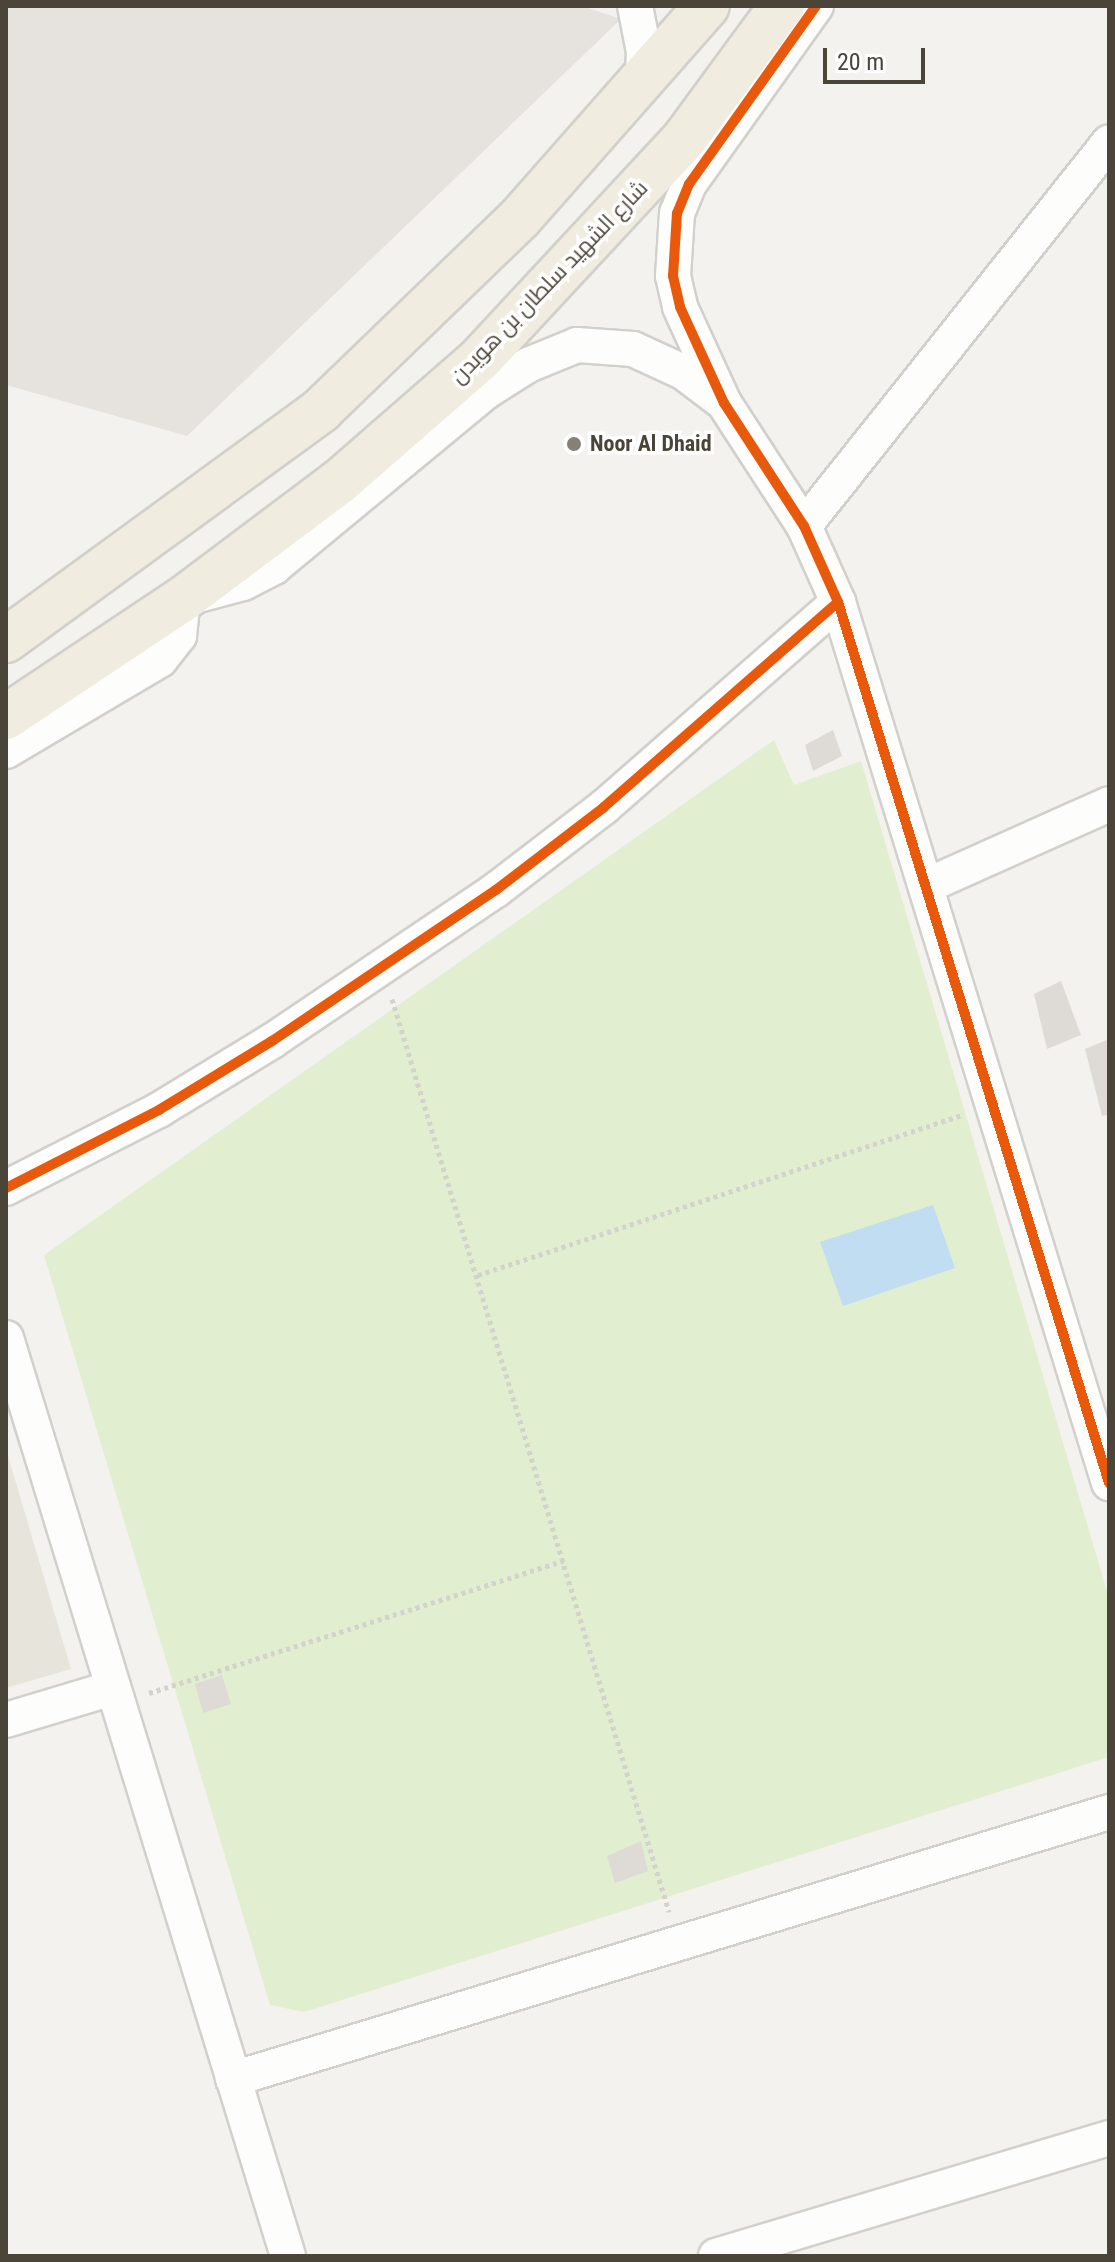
<!DOCTYPE html>
<meta charset="utf-8">
<style>
body{margin:0}
#map{position:relative;width:1115px;height:2262px;overflow:hidden;background:#f4f2ee;font-family:"Roboto Condensed",Cairo,sans-serif}
div>[style]{position:absolute}
[style*='--x']{left:calc(var(--x)*1px);top:calc(var(--y)*1px);width:calc(var(--w)*1px);rotate:calc(var(--a)*1deg)}
.residential>*{inset:0;background:#e7e4dc}
.industrial>*{inset:0;background:#e6e2de}
.green>*{inset:0;background:#e1eecf}
.water>*{inset:0;background:#c0ddf1}
.building>*{inset:0;background:#dedbd6}
.path>*{height:5px;margin-top:-2.5px;transform-origin:0;background:repeating-linear-gradient(90deg,#d3d2cc 0 4px,transparent 0 8px)}
.roads{filter:drop-shadow(2px 0 #d2d0cb) drop-shadow(-2px 0 #d2d0cb) drop-shadow(0 2px #d2d0cb) drop-shadow(0 -2px #d2d0cb)}
.minor>*{height:34px;margin:-17px;padding:0 17px;transform-origin:17px;border-radius:17px;background:#fdfdfc}
.trunk>*{height:44px;margin:-22px;padding:0 22px;transform-origin:22px;border-radius:22px;background:#f0ece0}
.cycleway>*{height:10px;margin:-5px;padding:0 5px;transform-origin:5px;border-radius:5px;background:#e8590c}
.dots>*{width:22px;height:22px;translate:-50% -50%;box-sizing:border-box;border:4px solid #fff;border-radius:50%}
span{translate:-50% -50%;white-space:nowrap;text-align:center;line-height:1.15;-webkit-text-stroke:7px #fff;paint-order:stroke}
.street-label{font-size:22px;color:#4b4439}
.poi-label{font-size:22px;color:#4b4439;font-weight:700}
.left{translate:0 -50%;text-align:left}
.frame{position:absolute;inset:0;border:8px solid #4b4439;pointer-events:none}
.scale{position:absolute;left:823px;top:48px;width:102px;height:36px;box-sizing:border-box;border:4px solid #4b4439;border-top:0;padding-left:10px;font-size:24px;line-height:28px;white-space:nowrap;color:#4b4439;-webkit-text-stroke:6px #fff;paint-order:stroke}
</style>
<div id="map">
<div class="residential">
<div style="clip-path:polygon(6px 1449px,71px 1669px,6px 1688px)"></div>
</div>
<div class="industrial">
<div style="clip-path:polygon(6px 6px,582px 6px,621px 19px,187px 436px,6px 385px)"></div>
</div>
<div class="green">
<div style="clip-path:polygon(774px 740px,794px 785px,861px 761px,1109px 1598px,1109px 1757px,304px 2012px,270px 2005px,44px 1255px)"></div>
</div>
<div class="water">
<div style="clip-path:polygon(933px 1205px,955px 1268px,843px 1306px,820px 1242px)"></div>
</div>
<div class="building">
<div style="clip-path:polygon(833px 730px,842px 756px,813px 771px,805px 745px)"></div>
<div style="clip-path:polygon(1061px 981px,1081px 1035px,1047px 1049px,1034px 994px)"></div>
<div style="clip-path:polygon(1109px 1039px,1109px 1115px,1102px 1116px,1085px 1049px)"></div>
<div style="clip-path:polygon(222px 1675px,231px 1704px,203px 1713px,195px 1684px)"></div>
<div style="clip-path:polygon(641px 1841px,648px 1871px,615px 1883px,607px 1856px)"></div>
</div>
<div class="path">
<div style="--x:392;--y:999;--w:954;--a:73.12"></div>
<div style="--x:478;--y:1275;--w:510;--a:-18.29"></div>
<div style="--x:149;--y:1693;--w:435;--a:-17.7"></div>
</div>
<div class="roads">
<div class="minor">
<div style="--x:635;--y:6;--w:47;--a:78.9"></div>
<div style="--x:644;--y:52;--w:33;--a:93"></div>
<div style="--x:816;--y:6;--w:219;--a:125.5"></div>
<div style="--x:689;--y:184;--w:31;--a:112"></div>
<div style="--x:677;--y:213;--w:63;--a:93.6"></div>
<div style="--x:673;--y:276;--w:32;--a:77"></div>
<div style="--x:680;--y:307;--w:106;--a:65.4"></div>
<div style="--x:724;--y:403;--w:147;--a:57"></div>
<div style="--x:804;--y:526;--w:83;--a:65.9"></div>
<div style="--x:838;--y:602;--w:922;--a:72.9"></div>
<div style="--x:804;--y:526;--w:490;--a:-51.5"></div>
<div style="--x:6;--y:751;--w:179;--a:-30.6"></div>
<div style="--x:160;--y:660;--w:31;--a:-52"></div>
<div style="--x:179;--y:636;--w:37;--a:-84"></div>
<div style="--x:183;--y:599;--w:62;--a:-14.9"></div>
<div style="--x:243;--y:583;--w:35;--a:-27"></div>
<div style="--x:274;--y:567;--w:273;--a:-39.6"></div>
<div style="--x:484;--y:393;--w:52;--a:-32.5"></div>
<div style="--x:528;--y:365;--w:53;--a:-22.2"></div>
<div style="--x:577;--y:345;--w:56;--a:4.1"></div>
<div style="--x:633;--y:349;--w:55;--a:24.7"></div>
<div style="--x:683;--y:372;--w:46;--a:37.1"></div>
<div style="--x:926;--y:886;--w:201;--a:-24.1"></div>
<div style="--x:6;--y:1188;--w:172;--a:-27"></div>
<div style="--x:159;--y:1110;--w:132;--a:-31.4"></div>
<div style="--x:272;--y:1041;--w:270;--a:-34"></div>
<div style="--x:496;--y:890;--w:136;--a:-37.5"></div>
<div style="--x:604;--y:807;--w:311;--a:-41.2"></div>
<div style="--x:6;--y:1338;--w:960;--a:72.92"></div>
<div style="--x:6;--y:1720;--w:112;--a:-16.7"></div>
<div style="--x:233;--y:2079;--w:916;--a:-16.95"></div>
<div style="--x:716;--y:2256;--w:410;--a:-16.7"></div>
</div>
<div class="trunk">
<div style="--x:6;--y:640;--w:390;--a:-36.1"></div>
<div style="--x:321;--y:410;--w:275;--a:-44"></div>
<div style="--x:519;--y:219;--w:284;--a:-48.6"></div>
<div style="--x:6;--y:717;--w:213;--a:-33.7"></div>
<div style="--x:183;--y:599;--w:195;--a:-36.9"></div>
<div style="--x:339;--y:482;--w:186;--a:-41.1"></div>
<div style="--x:479;--y:360;--w:303;--a:-47.1"></div>
<div style="--x:685;--y:138;--w:164;--a:-53.7"></div>
</div>
</div>
<div class="cycleway">
<div style="--x:816;--y:6;--w:219;--a:125.5"></div>
<div style="--x:689;--y:184;--w:31;--a:112"></div>
<div style="--x:677;--y:213;--w:63;--a:93.6"></div>
<div style="--x:673;--y:276;--w:32;--a:77"></div>
<div style="--x:680;--y:307;--w:106;--a:65.4"></div>
<div style="--x:724;--y:403;--w:147;--a:57"></div>
<div style="--x:804;--y:526;--w:83;--a:65.9"></div>
<div style="--x:838;--y:602;--w:922;--a:72.9"></div>
<div style="--x:6;--y:1188;--w:172;--a:-27"></div>
<div style="--x:159;--y:1110;--w:132;--a:-31.4"></div>
<div style="--x:272;--y:1041;--w:270;--a:-34"></div>
<div style="--x:496;--y:890;--w:136;--a:-37.5"></div>
<div style="--x:604;--y:807;--w:311;--a:-41.2"></div>
</div>
<div class="dots">
<div style="left:574px;top:444px;background:#868178"></div>
</div>
<div class="street-label">
<span style="left:549px;top:282px;rotate:-46deg">شارع الشهيد سلطان بن هويدن</span>
</div>
<div class="poi-label">
<span class="left" style="left:590px;top:444px">Noor Al Dhaid</span>
</div>
<div class="frame"></div>
<div class="scale">20 m</div>
</div>
